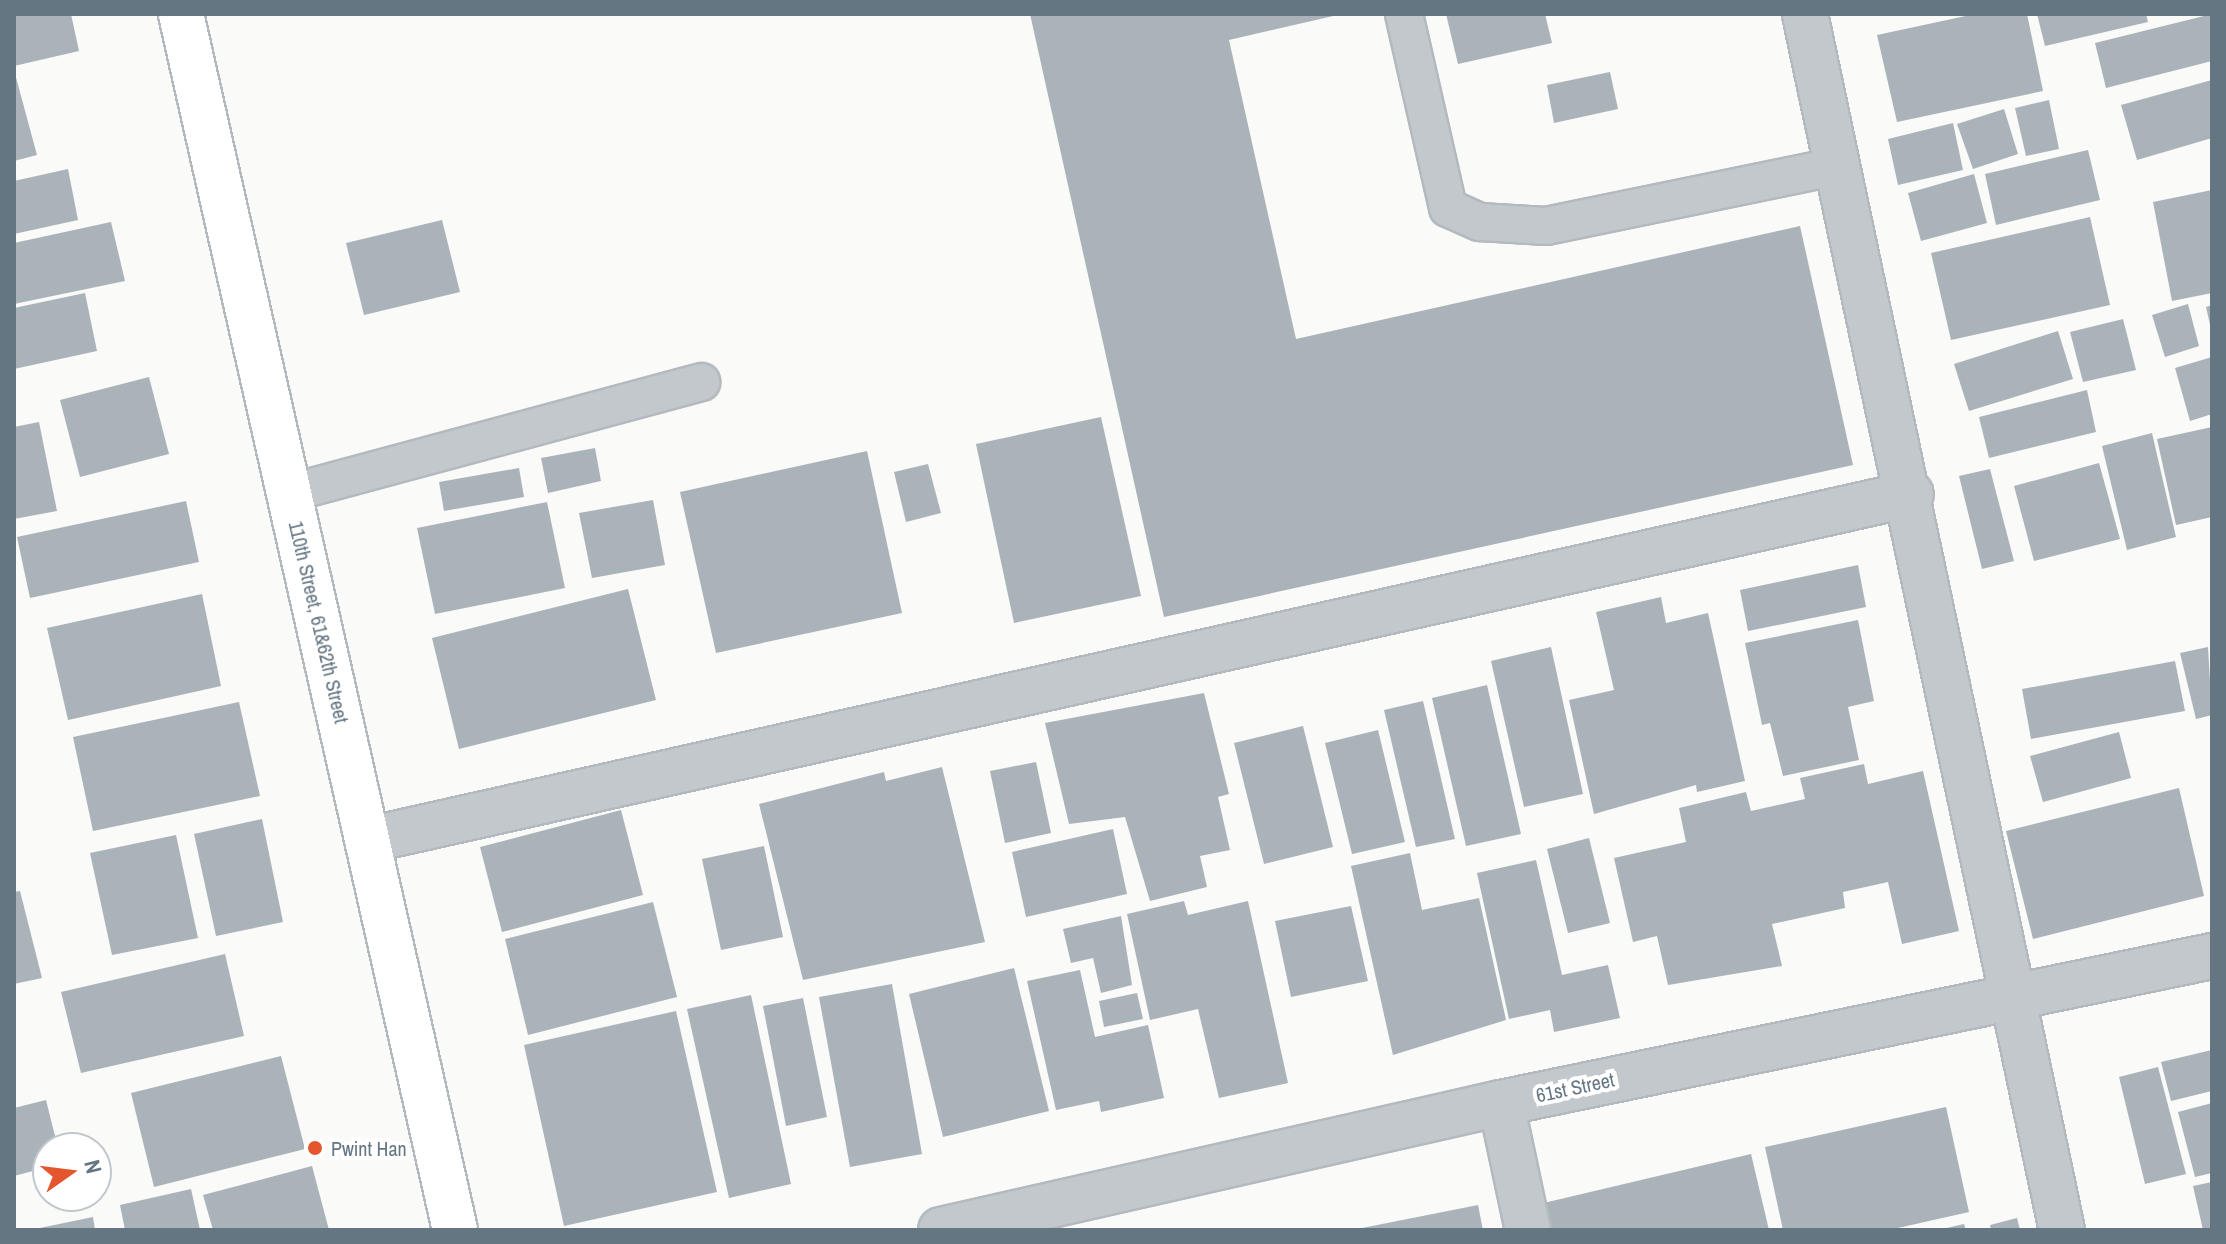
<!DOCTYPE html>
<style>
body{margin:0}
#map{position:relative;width:2226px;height:1244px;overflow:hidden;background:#fafaf8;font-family:"Archivo Narrow",sans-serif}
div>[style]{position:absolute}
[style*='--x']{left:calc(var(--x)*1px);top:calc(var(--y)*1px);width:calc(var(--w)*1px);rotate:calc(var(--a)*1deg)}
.building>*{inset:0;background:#aab3b9}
.roads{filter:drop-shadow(2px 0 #b3babf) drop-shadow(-2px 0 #b3babf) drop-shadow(0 2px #b3babf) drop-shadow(0 -2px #b3babf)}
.lane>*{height:36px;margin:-18px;padding:0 18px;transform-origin:18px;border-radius:18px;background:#c3c8cc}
.street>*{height:44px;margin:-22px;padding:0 22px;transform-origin:22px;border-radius:22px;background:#c3c8cc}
.secondary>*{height:44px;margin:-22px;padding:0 22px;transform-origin:22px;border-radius:22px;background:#fff}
.dots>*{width:22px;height:22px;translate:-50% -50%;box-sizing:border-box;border:4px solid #fff;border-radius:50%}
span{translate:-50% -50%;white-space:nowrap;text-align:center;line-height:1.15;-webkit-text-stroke:8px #fff;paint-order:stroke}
.street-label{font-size:20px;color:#657683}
.poi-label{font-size:20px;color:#657683}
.left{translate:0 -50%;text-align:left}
.frame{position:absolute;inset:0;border:16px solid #657683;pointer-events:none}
.north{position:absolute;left:32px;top:1132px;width:80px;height:80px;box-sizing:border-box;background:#fff;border:2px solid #c1c8cd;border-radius:50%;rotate:76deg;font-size:22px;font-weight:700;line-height:32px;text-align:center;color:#657683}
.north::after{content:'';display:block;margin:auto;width:28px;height:36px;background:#e4572e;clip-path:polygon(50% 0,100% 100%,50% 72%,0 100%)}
</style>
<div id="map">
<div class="building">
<div style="clip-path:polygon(14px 14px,71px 14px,79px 51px,14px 66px)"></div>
<div style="clip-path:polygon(1030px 14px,1342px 14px,1229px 40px,1296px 339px,1800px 226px,1853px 465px,1164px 617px)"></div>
<div style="clip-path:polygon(1446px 14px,1545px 14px,1552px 43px,1458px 64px)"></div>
<div style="clip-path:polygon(1975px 14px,2027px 14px,2043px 91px,1897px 122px,1877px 35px)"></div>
<div style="clip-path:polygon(2037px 14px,2146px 14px,2148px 22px,2045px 46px)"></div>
<div style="clip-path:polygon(2212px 14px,2212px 61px,2106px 88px,2095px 43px)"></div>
<div style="clip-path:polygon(14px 70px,37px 155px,14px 161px)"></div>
<div style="clip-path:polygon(1610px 72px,1618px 109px,1554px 123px,1547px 85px)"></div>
<div style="clip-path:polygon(2212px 80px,2212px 138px,2137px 160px,2121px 105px)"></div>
<div style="clip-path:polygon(2049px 100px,2059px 149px,2026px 156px,2015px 108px)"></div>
<div style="clip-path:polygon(2004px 109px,2018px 154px,1973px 169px,1957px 124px)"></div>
<div style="clip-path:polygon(1953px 123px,1963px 170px,1898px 185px,1888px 139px)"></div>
<div style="clip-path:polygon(2088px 150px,2100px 200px,1996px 225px,1985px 174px)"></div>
<div style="clip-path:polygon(68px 169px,78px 220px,14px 234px,14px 181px)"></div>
<div style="clip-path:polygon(1974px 174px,1987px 223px,1921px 241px,1908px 193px)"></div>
<div style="clip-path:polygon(2212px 190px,2212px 293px,2172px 301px,2153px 202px)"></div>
<div style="clip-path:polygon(2090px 217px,2110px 305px,1951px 340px,1931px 253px)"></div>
<div style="clip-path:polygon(442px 220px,460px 292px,364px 315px,346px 243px)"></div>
<div style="clip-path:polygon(111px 222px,125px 281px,14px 304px,14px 243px)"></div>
<div style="clip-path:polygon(85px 293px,97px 351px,14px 369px,14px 308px)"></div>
<div style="clip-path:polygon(2188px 304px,2199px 346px,2165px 357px,2152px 315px)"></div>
<div style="clip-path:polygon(2212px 305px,2212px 329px,2211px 329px,2206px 307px)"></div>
<div style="clip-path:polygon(2123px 319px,2136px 370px,2083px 382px,2070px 332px)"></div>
<div style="clip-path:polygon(2058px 331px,2073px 379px,1969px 411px,1954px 364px)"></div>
<div style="clip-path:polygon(2212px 357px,2212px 414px,2190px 421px,2175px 368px)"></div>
<div style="clip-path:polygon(149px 377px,169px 454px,80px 477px,60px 400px)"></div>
<div style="clip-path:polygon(2087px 390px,2096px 432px,1989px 458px,1979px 417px)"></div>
<div style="clip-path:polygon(1101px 417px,1141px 596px,1014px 623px,976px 444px)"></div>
<div style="clip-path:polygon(39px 422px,57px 511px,14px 519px,14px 427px)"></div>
<div style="clip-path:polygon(2212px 427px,2212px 517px,2176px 525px,2157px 439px)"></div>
<div style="clip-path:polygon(2152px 433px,2176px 537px,2127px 550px,2102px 446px)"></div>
<div style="clip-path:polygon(595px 448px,601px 481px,548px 493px,541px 458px)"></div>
<div style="clip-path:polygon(867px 451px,902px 613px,716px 653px,680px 492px)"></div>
<div style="clip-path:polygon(2099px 463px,2120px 539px,2034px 561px,2014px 486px)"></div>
<div style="clip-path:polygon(928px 464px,941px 513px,906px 522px,894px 472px)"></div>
<div style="clip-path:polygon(519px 468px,524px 497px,444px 511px,439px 482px)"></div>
<div style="clip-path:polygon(1990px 469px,2014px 561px,1982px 569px,1959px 476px)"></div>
<div style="clip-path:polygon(653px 500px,665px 565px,592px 578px,579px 513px)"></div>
<div style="clip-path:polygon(186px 501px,199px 562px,30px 598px,17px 537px)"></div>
<div style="clip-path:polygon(547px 502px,565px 588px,435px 614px,417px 528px)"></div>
<div style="clip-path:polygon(1858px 565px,1866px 607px,1748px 631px,1740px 590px)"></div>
<div style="clip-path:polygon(628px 589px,656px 700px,459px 749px,432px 638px)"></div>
<div style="clip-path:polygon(202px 594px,221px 686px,68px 720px,47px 628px)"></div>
<div style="clip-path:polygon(1661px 597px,1666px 623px,1708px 613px,1745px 781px,1697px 792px,1696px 785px,1594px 814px,1569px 700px,1614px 690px,1596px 612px)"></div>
<div style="clip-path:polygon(1858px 620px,1874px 701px,1848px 707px,1859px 760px,1783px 776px,1770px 723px,1762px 725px,1745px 643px)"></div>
<div style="clip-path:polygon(1551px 647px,1583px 794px,1524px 807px,1491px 661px)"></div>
<div style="clip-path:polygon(2208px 647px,2212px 715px,2196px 719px,2180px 653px)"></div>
<div style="clip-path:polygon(2175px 661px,2185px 711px,2031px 739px,2022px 689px)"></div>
<div style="clip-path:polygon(1487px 685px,1521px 834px,1466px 846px,1432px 698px)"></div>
<div style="clip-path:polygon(1204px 693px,1229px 794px,1218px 797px,1230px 850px,1200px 856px,1207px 887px,1150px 901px,1125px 817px,1069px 824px,1045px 723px)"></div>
<div style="clip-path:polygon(1423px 701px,1455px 839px,1416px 847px,1384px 710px)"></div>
<div style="clip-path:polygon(239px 702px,260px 796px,93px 831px,73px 737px)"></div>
<div style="clip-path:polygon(1303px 726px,1333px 847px,1264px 864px,1234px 743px)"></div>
<div style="clip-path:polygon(1378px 730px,1405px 842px,1352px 854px,1325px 743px)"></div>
<div style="clip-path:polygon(2119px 732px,2131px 778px,2043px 802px,2030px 756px)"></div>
<div style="clip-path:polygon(1036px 762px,1051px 833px,1005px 843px,990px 771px)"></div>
<div style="clip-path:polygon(1864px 764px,1868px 784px,1923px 771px,1959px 931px,1902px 944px,1888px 882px,1843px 892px,1845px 908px,1772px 924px,1782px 966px,1668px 985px,1657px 936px,1633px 942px,1614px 858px,1686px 842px,1679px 808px,1746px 792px,1751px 811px,1805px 799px,1800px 778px)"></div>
<div style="clip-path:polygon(942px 767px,985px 942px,803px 980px,759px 804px,884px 772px,886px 781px)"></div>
<div style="clip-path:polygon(2179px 788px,2204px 896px,2033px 939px,2006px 831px)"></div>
<div style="clip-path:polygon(621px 810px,643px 895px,502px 932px,480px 847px)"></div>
<div style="clip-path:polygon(262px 819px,283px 922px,216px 936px,194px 834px)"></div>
<div style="clip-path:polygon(1113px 829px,1127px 894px,1026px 917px,1012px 852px)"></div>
<div style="clip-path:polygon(176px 835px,198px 938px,112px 955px,90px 853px)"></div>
<div style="clip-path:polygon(1589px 838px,1610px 923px,1568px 933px,1547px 849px)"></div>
<div style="clip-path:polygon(764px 846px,783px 937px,721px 950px,702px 859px)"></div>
<div style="clip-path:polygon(1410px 853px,1422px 910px,1479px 898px,1506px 1020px,1393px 1055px,1351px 866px)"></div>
<div style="clip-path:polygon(1536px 860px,1562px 975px,1608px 965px,1620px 1018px,1554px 1032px,1550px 1010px,1509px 1019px,1477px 873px)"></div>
<div style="clip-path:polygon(20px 891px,42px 978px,14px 984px,14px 892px)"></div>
<div style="clip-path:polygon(1184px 901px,1188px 915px,1248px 901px,1288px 1083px,1219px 1098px,1198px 1009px,1150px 1020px,1127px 914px)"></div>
<div style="clip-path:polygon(653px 902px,677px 997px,528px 1035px,505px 939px)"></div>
<div style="clip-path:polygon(1351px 906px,1368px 981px,1291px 997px,1275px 921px)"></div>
<div style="clip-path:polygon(1121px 916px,1132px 985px,1101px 993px,1093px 958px,1071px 963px,1063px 929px)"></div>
<div style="clip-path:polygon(225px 954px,244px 1036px,81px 1073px,61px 992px)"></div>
<div style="clip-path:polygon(1014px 968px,1049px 1111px,943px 1137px,909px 994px)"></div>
<div style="clip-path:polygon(1080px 970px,1095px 1037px,1148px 1025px,1164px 1098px,1101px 1112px,1099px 1101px,1056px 1110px,1027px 981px)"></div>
<div style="clip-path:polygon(892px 984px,922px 1154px,850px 1167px,819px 997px)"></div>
<div style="clip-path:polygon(1137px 993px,1143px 1019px,1104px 1027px,1099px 1001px)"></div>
<div style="clip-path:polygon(751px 995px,791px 1184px,729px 1198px,687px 1009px)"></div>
<div style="clip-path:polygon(803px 998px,827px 1117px,786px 1126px,763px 1006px)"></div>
<div style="clip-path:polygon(676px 1011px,717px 1192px,564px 1226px,524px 1045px)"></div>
<div style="clip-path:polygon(2212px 1050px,2212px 1091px,2171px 1101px,2161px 1062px)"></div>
<div style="clip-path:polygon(281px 1056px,305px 1149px,154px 1187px,131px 1093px)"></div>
<div style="clip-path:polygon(2158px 1067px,2186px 1174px,2145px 1184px,2119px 1077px)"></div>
<div style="clip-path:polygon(46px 1100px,58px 1148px,48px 1148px,48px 1167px,14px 1176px,14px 1108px)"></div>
<div style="clip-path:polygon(2212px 1103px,2212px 1173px,2195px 1177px,2178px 1112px)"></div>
<div style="clip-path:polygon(1946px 1107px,1969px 1212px,1889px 1230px,1783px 1230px,1765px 1147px)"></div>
<div style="clip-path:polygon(1751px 1154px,1769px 1230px,1537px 1230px,1531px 1206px)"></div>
<div style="clip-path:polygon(312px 1166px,329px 1230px,213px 1230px,203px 1195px)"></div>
<div style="clip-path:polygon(2212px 1182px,2212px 1229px,2203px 1230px,2193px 1186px)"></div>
<div style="clip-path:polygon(191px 1189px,200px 1230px,125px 1230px,120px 1205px)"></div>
<div style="clip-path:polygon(1478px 1205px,1483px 1230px,1357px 1230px,1357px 1229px)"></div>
<div style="clip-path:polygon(93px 1217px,95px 1230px,35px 1230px,35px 1229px)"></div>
<div style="clip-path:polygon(2017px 1218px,2020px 1230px,1991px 1230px,1990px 1225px)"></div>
<div style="clip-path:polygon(1964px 1224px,1966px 1230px,1942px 1230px,1942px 1229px)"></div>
</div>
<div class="roads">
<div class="lane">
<div style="--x:1404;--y:14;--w:199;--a:77.2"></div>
<div style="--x:1448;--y:208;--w:35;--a:24"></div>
<div style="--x:1480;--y:222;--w:66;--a:3.5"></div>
<div style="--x:1546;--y:226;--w:299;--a:-11.6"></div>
<div style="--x:290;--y:493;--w:426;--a:-15.1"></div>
</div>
<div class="street">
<div style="--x:1805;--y:14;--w:1243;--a:78.07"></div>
<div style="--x:368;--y:840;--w:1581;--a:-12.64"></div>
<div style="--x:1501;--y:1103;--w:130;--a:78"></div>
<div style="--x:941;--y:1230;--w:574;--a:-12.78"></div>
<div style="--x:1501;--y:1103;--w:726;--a:-11.68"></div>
</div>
<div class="secondary">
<div style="--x:181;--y:14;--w:1246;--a:77.3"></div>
</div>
</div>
<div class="dots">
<div style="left:315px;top:1148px;background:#e4572e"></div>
</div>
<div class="street-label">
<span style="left:319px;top:622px;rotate:77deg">110th Street, 61&amp;62th Street</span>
<span style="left:1575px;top:1087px;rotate:-12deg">61st Street</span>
</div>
<div class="poi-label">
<span class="left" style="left:331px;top:1148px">Pwint Han</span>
</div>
<div class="frame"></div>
<div class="north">N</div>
</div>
